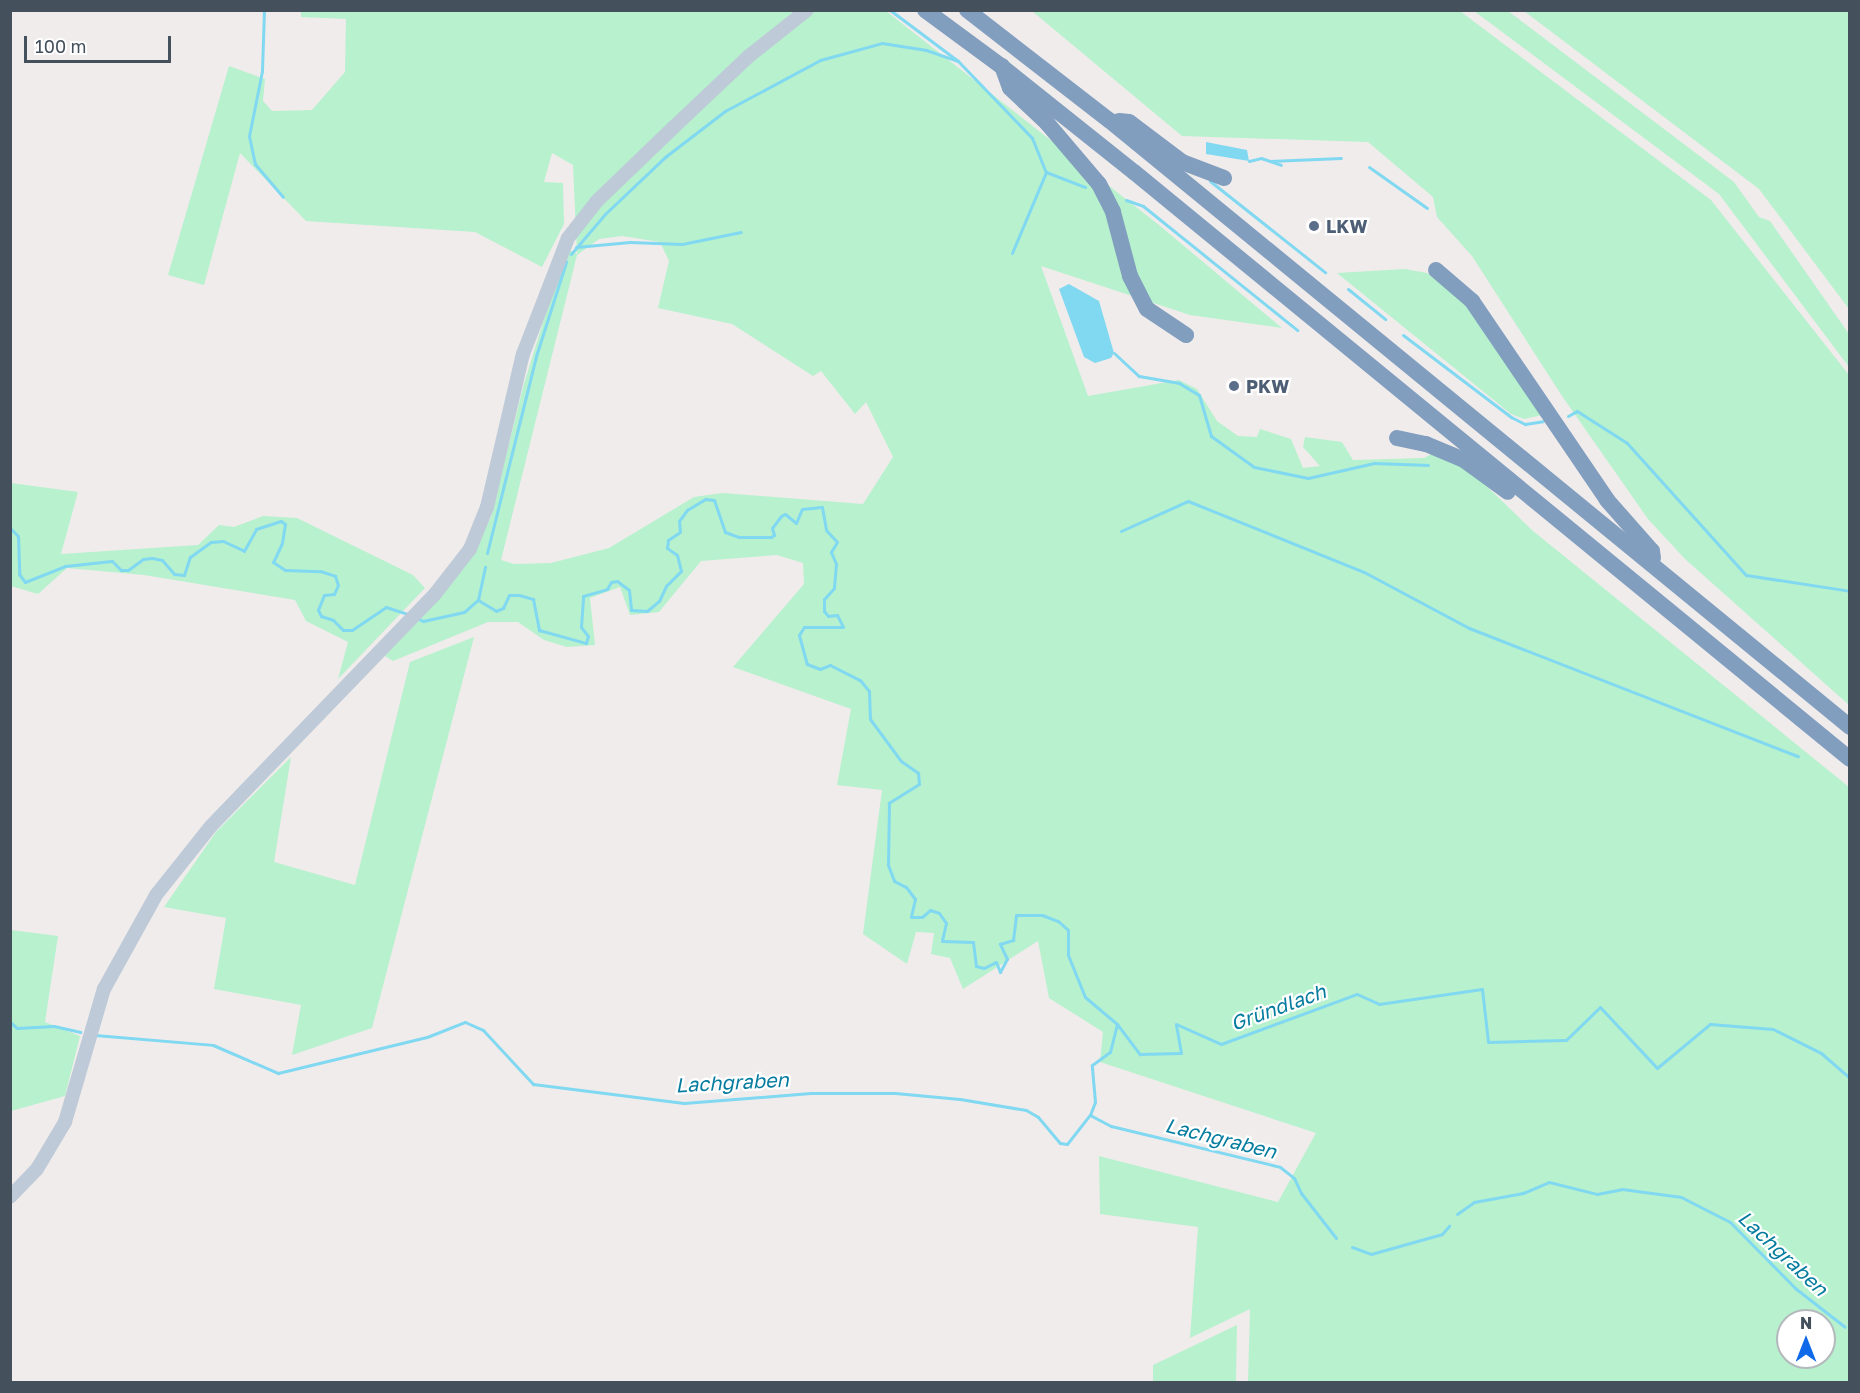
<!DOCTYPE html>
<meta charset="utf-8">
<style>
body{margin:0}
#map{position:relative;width:1860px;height:1393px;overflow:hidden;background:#f0ecec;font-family:"Golos Text",sans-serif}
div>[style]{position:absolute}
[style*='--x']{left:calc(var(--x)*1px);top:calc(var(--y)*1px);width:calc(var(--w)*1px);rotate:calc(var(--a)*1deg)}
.green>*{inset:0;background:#b7f1ce}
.water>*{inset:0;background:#81d8f1}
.stream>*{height:3px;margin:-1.5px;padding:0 1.5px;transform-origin:1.5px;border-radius:1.5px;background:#81d8f1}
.secondary>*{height:14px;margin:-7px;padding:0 7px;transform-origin:7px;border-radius:7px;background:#becad7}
.highway>*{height:16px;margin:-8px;padding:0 8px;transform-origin:8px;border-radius:8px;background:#819ebf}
.dots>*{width:16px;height:16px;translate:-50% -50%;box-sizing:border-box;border:3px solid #fff;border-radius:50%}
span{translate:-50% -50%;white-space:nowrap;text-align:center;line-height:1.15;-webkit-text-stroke:4.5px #fff;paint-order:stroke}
.service-label{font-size:18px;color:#4e5e75;font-weight:700}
.left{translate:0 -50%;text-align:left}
.water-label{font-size:20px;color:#057c9f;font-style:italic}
.frame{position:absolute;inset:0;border:12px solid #44505b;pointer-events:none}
.north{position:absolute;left:1776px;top:1309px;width:60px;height:60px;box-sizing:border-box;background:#fff;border:2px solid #b4b9bd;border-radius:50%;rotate:0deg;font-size:16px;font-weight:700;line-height:24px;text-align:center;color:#44505b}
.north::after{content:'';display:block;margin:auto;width:21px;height:27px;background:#0e6ae8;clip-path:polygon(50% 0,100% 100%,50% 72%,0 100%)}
.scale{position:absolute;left:24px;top:36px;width:147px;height:27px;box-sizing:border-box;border:3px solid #44505b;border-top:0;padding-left:8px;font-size:18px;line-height:21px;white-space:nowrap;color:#44505b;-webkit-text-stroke:4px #fff;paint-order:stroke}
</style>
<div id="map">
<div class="green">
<div style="clip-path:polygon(evenodd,301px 11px,886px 11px,1159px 225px,1282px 328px,1190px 315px,1041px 266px,1088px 396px,1179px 380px,1197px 389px,1217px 421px,1238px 436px,1257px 437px,1260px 429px,1291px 439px,1303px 468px,1320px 466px,1303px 447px,1305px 437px,1342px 442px,1353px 460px,1424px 458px,1433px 453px,1469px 469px,1533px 531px,1849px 787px,1849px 1382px,1248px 1382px,1250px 1309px,1190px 1338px,1198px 1227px,1100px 1214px,1099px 1156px,1278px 1202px,1316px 1133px,1100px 1062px,1103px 1032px,1049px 998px,1038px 941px,963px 989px,950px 958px,931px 954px,934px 933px,916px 932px,907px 964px,863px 934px,882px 790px,837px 785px,851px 709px,733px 667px,804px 584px,803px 563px,777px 555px,701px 561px,659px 612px,630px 615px,620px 587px,590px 598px,595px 645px,567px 647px,544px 640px,518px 622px,488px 622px,393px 661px,385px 656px,470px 560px,491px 517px,523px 387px,561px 264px,567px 249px,577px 254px,573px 165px,552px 153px,544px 182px,563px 183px,564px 224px,542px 267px,475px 232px,306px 221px,240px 153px,204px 285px,168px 275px,229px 66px,265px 79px,263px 101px,272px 111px,312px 110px,345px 72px,346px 19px,301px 17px,301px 11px,622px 236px,660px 242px,669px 261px,658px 308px,732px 324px,813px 376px,821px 371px,855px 414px,866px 402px,893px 457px,863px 504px,722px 493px,694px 497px,609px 548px,551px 563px,514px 564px,501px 560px,577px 255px,599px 239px,622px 236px,301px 11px,1788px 1321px,1824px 1321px,1824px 1357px,1788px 1357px,1788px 1321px)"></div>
<div style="clip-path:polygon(1032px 11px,1460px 11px,1711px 200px,1849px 375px,1849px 705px,1685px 559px,1648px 519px,1562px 396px,1472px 256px,1437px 217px,1433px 197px,1368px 142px,1182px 136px)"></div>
<div style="clip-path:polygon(1474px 11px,1508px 11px,1734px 182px,1759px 217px,1770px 221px,1849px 334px,1849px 367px,1719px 194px)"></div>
<div style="clip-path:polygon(1524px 11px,1849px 11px,1849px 309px,1759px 189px)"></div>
<div style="clip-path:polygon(1405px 269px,1427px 273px,1465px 301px,1542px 415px,1524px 419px,1511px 414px,1337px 273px)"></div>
<div style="clip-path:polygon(11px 483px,78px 492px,61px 554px,198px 545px,219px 525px,234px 527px,263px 516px,297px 518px,413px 575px,425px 588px,338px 679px,348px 642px,306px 621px,295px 600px,144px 575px,67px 568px,38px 594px,11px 586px)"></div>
<div style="clip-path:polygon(474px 637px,372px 1028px,292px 1055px,301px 1005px,214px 989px,226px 918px,164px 907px,216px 832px,291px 757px,274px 862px,355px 885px,410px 662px)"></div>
<div style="clip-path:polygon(11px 930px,58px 936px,45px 1022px,80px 1036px,65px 1096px,11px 1111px)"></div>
<div style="clip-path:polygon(1237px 1325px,1236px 1382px,1153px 1382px,1153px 1365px)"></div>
</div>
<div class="water">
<div style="clip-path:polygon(1206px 142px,1247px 150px,1249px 161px,1206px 154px)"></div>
<div style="clip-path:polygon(1069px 284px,1099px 301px,1114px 353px,1111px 358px,1095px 363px,1084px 357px,1059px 289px)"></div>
</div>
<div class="stream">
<div style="--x:264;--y:10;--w:61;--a:91.9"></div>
<div style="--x:262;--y:71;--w:66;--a:101.3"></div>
<div style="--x:249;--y:136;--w:29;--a:78"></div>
<div style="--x:255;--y:164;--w:43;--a:49.7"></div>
<div style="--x:890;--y:10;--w:85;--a:36.9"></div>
<div style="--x:958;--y:61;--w:107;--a:46.1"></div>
<div style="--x:1032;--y:138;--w:37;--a:68"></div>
<div style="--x:1046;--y:172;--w:42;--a:21"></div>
<div style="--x:1249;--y:161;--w:12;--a:-14"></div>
<div style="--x:1261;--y:158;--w:21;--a:19"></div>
<div style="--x:1270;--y:161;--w:71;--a:-2.4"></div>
<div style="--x:1369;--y:167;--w:71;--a:35.3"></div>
<div style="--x:1210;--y:181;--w:147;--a:38.4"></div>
<div style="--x:1126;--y:200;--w:18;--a:19"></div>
<div style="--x:1143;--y:206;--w:198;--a:38.8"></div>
<div style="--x:576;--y:247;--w:54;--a:-5.3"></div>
<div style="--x:630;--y:242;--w:52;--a:2.2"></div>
<div style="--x:682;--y:244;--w:60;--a:-11.5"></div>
<div style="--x:1012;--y:253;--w:88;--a:-67.2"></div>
<div style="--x:571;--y:254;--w:52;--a:-49.6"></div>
<div style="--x:605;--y:214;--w:83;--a:-43.5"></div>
<div style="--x:665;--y:157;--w:76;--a:-37.5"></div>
<div style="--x:725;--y:111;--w:108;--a:-28.2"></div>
<div style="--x:820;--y:60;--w:64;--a:-15.3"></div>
<div style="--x:882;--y:43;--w:45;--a:9"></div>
<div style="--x:926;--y:50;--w:34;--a:19"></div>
<div style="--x:1348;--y:289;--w:48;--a:39"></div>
<div style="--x:1403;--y:335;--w:136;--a:37.2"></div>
<div style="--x:1511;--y:417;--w:16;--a:27"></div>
<div style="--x:1525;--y:424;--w:18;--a:-9"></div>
<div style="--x:1114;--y:353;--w:34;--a:43"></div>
<div style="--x:1139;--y:376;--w:41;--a:9.9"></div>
<div style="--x:1179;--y:383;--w:23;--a:31"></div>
<div style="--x:1199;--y:395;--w:43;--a:73.7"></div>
<div style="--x:1211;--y:436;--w:53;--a:35.8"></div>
<div style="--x:1254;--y:467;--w:55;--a:11.5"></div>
<div style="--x:1308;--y:478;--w:68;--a:-12.8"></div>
<div style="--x:1374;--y:463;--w:54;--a:2.1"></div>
<div style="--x:1568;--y:416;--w:10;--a:-29"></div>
<div style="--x:1577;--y:411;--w:59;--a:32.6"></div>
<div style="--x:1627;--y:443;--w:178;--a:48"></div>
<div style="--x:1746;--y:575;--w:105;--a:8.7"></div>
<div style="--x:10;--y:528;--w:11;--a:45"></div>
<div style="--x:18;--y:536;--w:38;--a:88"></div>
<div style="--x:19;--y:574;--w:10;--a:53"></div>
<div style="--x:25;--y:582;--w:43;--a:-21.8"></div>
<div style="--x:65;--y:566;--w:47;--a:-6.1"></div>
<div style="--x:112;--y:561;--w:13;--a:45"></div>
<div style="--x:121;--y:570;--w:7;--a:0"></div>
<div style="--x:128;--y:570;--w:19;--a:-36"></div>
<div style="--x:143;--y:559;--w:9;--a:-6"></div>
<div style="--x:152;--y:558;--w:10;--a:11"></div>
<div style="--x:162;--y:560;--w:18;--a:49"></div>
<div style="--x:174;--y:574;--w:10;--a:6"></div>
<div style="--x:184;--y:575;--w:19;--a:-72"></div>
<div style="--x:190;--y:557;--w:26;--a:-36"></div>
<div style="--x:211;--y:542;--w:12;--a:-5"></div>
<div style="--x:223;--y:541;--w:23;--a:25"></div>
<div style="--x:244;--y:551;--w:25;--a:-61"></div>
<div style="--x:256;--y:529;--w:26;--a:-18"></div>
<div style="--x:281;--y:521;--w:5;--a:37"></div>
<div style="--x:285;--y:524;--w:19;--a:99"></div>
<div style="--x:282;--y:543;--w:21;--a:115"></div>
<div style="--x:273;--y:562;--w:14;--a:34"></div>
<div style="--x:285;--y:570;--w:35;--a:2"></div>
<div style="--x:320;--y:571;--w:16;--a:18"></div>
<div style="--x:335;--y:576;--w:9;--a:72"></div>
<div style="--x:338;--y:585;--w:10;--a:114"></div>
<div style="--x:334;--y:594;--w:10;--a:174"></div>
<div style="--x:324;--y:595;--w:16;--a:112"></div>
<div style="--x:318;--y:610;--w:7;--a:63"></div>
<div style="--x:321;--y:616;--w:13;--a:18"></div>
<div style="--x:333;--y:620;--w:14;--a:45"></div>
<div style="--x:343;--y:630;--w:9;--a:0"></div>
<div style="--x:352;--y:630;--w:41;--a:-34.1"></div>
<div style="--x:386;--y:607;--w:23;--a:18"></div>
<div style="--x:1121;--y:531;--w:73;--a:-24.1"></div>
<div style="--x:1188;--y:501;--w:190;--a:22"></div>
<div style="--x:1364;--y:572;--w:119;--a:28.1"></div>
<div style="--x:1469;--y:628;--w:353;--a:21.3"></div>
<div style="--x:487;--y:553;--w:206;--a:-76"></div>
<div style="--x:537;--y:353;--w:96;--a:-72.3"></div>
<div style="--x:478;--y:600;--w:34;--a:-78"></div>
<div style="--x:417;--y:618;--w:7;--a:27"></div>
<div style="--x:423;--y:621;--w:42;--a:-12.4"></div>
<div style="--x:464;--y:612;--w:18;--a:-41"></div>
<div style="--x:478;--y:600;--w:21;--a:31"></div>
<div style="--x:496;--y:611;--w:8;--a:-23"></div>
<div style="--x:503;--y:608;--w:14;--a:-65"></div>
<div style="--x:509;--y:595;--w:10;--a:0"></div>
<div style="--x:519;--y:595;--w:15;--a:16"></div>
<div style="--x:533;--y:599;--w:32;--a:79"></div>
<div style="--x:539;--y:630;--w:49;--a:15.5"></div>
<div style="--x:586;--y:643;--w:7;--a:-74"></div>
<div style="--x:588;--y:636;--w:11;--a:-128"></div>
<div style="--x:581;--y:627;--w:31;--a:-86"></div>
<div style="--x:583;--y:596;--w:25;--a:-16"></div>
<div style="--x:607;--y:589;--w:8;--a:-60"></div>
<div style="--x:611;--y:582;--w:6;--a:-9"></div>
<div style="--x:617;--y:581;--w:15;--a:37"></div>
<div style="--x:629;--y:590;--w:20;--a:84"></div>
<div style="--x:631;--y:610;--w:16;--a:4"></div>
<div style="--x:647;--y:611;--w:16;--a:-40"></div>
<div style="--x:659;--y:601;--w:17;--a:-65"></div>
<div style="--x:666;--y:586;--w:21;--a:-45"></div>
<div style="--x:681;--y:571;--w:16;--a:-104"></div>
<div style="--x:677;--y:555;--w:12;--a:-145"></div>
<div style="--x:667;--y:548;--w:8;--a:-83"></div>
<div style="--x:668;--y:540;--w:14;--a:-34"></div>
<div style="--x:680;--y:532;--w:11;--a:-95"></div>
<div style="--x:679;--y:521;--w:14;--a:-54"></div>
<div style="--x:687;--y:510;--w:21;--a:-31"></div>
<div style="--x:705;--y:499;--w:9;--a:6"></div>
<div style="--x:714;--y:500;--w:34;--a:71"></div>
<div style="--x:725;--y:532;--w:15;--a:20"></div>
<div style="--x:739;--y:537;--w:32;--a:0"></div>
<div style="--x:771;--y:537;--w:4;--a:-34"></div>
<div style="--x:774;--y:535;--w:7;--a:-106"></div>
<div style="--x:772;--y:528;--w:15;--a:-53"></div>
<div style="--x:781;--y:516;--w:4;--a:-27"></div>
<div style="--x:785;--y:514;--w:14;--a:39"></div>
<div style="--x:796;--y:523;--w:15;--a:-67"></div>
<div style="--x:802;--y:509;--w:20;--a:-6"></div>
<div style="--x:822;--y:507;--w:23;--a:80"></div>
<div style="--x:826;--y:530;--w:16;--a:47"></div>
<div style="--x:837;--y:542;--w:12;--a:121"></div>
<div style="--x:831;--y:552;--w:13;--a:67"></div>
<div style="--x:836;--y:564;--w:24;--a:95"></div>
<div style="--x:834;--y:588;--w:15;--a:132"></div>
<div style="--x:824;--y:599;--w:12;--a:90"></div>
<div style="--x:824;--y:611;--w:6;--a:51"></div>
<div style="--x:828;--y:616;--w:9;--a:-6"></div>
<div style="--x:837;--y:615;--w:13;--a:63"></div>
<div style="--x:843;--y:627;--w:39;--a:180"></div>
<div style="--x:804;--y:627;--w:9;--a:122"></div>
<div style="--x:799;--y:635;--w:30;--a:75"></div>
<div style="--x:807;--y:664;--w:14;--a:21"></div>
<div style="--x:820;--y:669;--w:11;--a:-22"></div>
<div style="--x:830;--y:665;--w:34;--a:27"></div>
<div style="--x:860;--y:680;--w:14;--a:51"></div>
<div style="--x:869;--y:691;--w:28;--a:88"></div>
<div style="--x:870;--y:719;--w:52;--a:53.6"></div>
<div style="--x:901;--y:761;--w:21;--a:35"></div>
<div style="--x:918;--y:773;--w:11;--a:85"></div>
<div style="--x:919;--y:784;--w:36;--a:148"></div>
<div style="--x:889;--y:803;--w:62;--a:90.9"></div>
<div style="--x:888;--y:865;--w:17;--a:69"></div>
<div style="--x:894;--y:881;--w:13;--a:27"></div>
<div style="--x:906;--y:887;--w:15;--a:53"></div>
<div style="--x:915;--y:899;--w:18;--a:103"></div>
<div style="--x:911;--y:917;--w:11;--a:0"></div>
<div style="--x:922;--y:917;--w:11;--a:-41"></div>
<div style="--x:930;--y:910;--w:9;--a:18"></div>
<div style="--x:939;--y:913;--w:12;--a:55"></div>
<div style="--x:946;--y:923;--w:18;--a:103"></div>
<div style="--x:942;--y:941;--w:31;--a:2"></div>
<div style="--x:973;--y:942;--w:24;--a:83"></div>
<div style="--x:976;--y:966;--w:8;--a:14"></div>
<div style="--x:984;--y:968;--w:13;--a:-27"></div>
<div style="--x:996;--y:962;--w:11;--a:68"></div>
<div style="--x:1000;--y:972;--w:15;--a:-62"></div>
<div style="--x:1007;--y:959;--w:17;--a:-115"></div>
<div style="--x:1000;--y:944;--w:14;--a:-17"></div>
<div style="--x:1013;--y:940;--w:25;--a:-83"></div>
<div style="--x:1016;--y:915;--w:26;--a:0"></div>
<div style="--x:1042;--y:915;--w:17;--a:21"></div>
<div style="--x:1058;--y:921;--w:13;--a:42"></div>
<div style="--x:1068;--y:930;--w:25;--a:90"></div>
<div style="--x:1068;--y:955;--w:45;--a:68"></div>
<div style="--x:1085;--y:997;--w:42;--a:40.2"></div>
<div style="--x:1117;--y:1024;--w:38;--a:53"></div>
<div style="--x:1140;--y:1054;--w:41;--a:-1.4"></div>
<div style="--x:1181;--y:1053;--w:29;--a:-100"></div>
<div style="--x:1176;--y:1024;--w:49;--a:24"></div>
<div style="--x:1221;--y:1044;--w:145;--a:-20.2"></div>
<div style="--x:1357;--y:994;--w:24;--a:24"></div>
<div style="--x:1379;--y:1004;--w:104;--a:-8.3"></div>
<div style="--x:1482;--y:989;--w:53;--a:83.5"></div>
<div style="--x:1488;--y:1042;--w:78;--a:-1.5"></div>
<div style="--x:1566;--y:1040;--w:47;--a:-44.1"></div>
<div style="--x:1600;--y:1007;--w:83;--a:46.9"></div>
<div style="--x:1657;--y:1068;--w:69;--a:-39.7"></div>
<div style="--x:1710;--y:1024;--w:63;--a:4.5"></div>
<div style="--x:1773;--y:1029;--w:54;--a:26.6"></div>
<div style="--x:1821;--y:1053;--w:38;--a:41"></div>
<div style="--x:10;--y:1022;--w:9;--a:41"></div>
<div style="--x:17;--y:1028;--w:37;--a:-3"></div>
<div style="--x:54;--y:1026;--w:27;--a:13"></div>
<div style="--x:95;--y:1035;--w:118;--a:4.8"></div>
<div style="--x:213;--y:1045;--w:71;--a:23.3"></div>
<div style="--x:278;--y:1073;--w:153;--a:-13.6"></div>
<div style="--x:427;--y:1037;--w:41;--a:-21.5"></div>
<div style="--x:465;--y:1022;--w:20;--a:24"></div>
<div style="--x:483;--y:1030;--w:74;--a:47.2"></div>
<div style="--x:533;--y:1084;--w:152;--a:7.2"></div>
<div style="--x:684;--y:1103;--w:127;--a:-4.5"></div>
<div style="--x:811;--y:1093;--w:84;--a:0"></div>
<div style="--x:895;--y:1093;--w:65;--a:5.3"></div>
<div style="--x:960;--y:1099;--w:67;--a:9.5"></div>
<div style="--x:1026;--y:1110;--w:14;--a:30"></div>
<div style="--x:1038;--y:1117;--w:34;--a:50"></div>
<div style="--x:1060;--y:1143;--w:7;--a:8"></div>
<div style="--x:1067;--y:1144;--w:37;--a:-52"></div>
<div style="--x:1090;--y:1115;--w:24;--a:28"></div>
<div style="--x:1111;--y:1126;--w:174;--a:13.6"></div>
<div style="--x:1280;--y:1167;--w:18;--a:38"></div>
<div style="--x:1294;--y:1178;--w:17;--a:65"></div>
<div style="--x:1301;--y:1193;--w:57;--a:52.1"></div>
<div style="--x:1090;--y:1115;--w:14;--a:-69"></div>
<div style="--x:1095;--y:1102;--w:37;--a:-95"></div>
<div style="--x:1092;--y:1065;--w:22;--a:-36"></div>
<div style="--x:1110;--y:1052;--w:29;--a:-76"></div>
<div style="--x:1457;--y:1214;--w:21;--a:-35"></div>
<div style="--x:1474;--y:1202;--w:50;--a:-10.4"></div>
<div style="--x:1523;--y:1193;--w:28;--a:-23"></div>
<div style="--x:1549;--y:1182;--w:49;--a:14"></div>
<div style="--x:1597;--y:1194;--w:25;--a:-11"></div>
<div style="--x:1622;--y:1189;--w:60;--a:7.7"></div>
<div style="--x:1681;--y:1197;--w:55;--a:27"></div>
<div style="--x:1730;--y:1222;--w:93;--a:45.4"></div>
<div style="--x:1795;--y:1288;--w:63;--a:38"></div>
<div style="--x:1352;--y:1247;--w:20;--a:20"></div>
<div style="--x:1371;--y:1254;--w:74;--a:-15.7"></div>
<div style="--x:1442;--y:1234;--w:11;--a:-49"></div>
</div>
<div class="secondary">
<div style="--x:10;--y:1197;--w:39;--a:-46"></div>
<div style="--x:37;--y:1169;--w:55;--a:-59.2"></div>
<div style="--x:65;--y:1122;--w:139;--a:-73.7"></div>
<div style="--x:104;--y:989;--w:107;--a:-61"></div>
<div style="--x:156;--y:895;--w:88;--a:-51.4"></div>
<div style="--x:211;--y:826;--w:322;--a:-46"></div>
<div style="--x:435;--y:594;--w:57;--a:-52.1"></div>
<div style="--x:470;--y:549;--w:45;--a:-68"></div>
<div style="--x:487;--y:507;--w:157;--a:-76.8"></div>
<div style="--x:523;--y:354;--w:124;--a:-68.8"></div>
<div style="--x:568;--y:238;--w:47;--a:-51.9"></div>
<div style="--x:597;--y:201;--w:108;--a:-43.9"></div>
<div style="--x:675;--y:126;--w:102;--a:-43.4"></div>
<div style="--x:749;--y:56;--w:74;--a:-38.4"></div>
</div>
<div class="highway">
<div style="--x:925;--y:10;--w:94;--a:36.4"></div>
<div style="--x:1001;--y:66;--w:170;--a:38.6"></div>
<div style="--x:1134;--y:172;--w:926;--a:39.35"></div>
<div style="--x:967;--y:10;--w:180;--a:37.8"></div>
<div style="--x:1109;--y:120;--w:958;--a:39.32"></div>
<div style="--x:1002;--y:66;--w:23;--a:70"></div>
<div style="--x:1010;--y:88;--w:51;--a:43.4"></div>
<div style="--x:1047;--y:123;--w:80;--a:49.6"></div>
<div style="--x:1099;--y:184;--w:31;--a:63"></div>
<div style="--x:1113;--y:212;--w:66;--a:75.1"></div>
<div style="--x:1130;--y:276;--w:37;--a:63"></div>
<div style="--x:1147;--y:309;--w:47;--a:33.7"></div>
<div style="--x:1119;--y:121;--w:10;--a:6"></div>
<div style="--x:1129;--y:122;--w:66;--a:37"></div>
<div style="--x:1182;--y:162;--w:45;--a:20.9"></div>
<div style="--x:1436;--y:270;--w:48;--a:40.7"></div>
<div style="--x:1472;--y:301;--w:240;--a:55.8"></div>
<div style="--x:1607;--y:500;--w:68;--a:48.6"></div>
<div style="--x:1652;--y:551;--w:7;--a:82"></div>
<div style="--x:1397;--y:438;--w:30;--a:12"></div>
<div style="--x:1426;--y:444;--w:41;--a:22.8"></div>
<div style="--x:1464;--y:460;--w:54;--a:36"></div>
</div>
<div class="dots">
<div style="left:1314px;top:226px;background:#5c6f8a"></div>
<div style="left:1234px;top:386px;background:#5c6f8a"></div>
</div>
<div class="service-label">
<span class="left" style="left:1326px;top:226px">LKW</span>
<span class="left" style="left:1246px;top:386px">PKW</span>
</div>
<div class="water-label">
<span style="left:1278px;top:1007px;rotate:-20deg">Gründlach</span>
<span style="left:732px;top:1082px;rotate:-3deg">Lachgraben</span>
<span style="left:1221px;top:1138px;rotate:14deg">Lachgraben</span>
<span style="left:1783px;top:1253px;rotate:43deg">Lachgraben</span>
</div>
<div class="frame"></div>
<div class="north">N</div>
<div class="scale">100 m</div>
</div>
